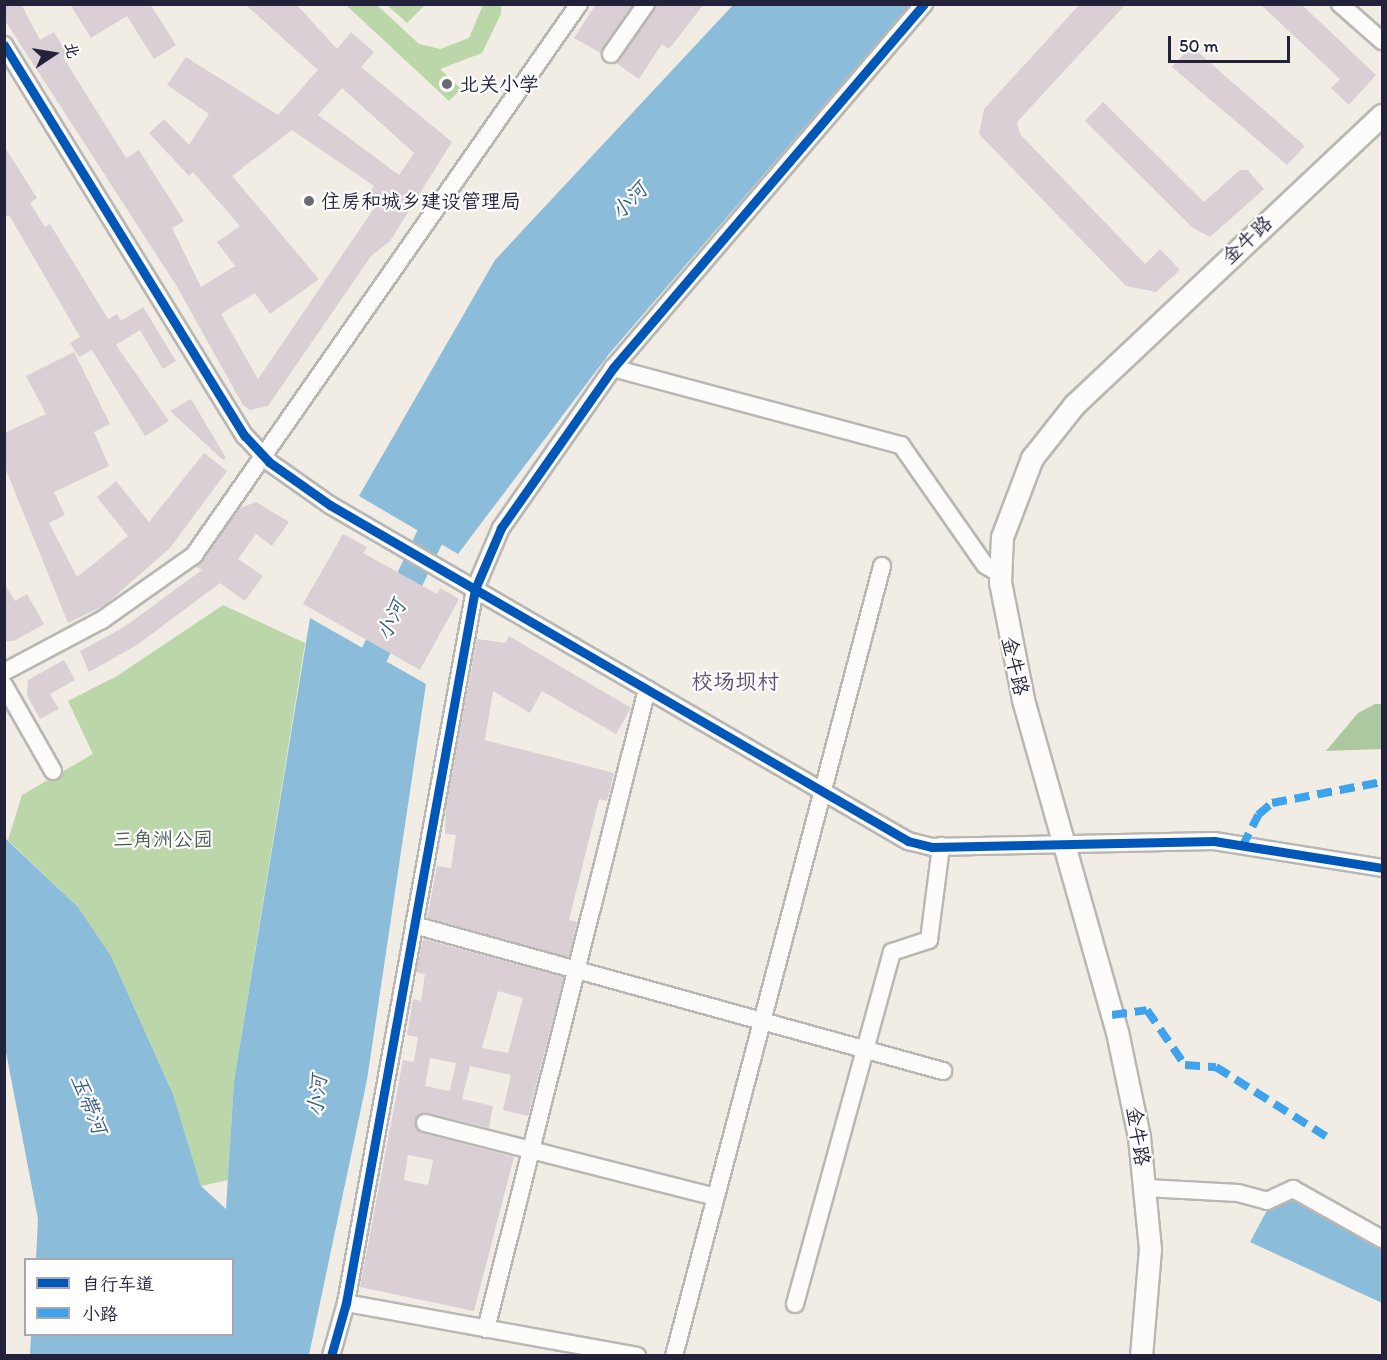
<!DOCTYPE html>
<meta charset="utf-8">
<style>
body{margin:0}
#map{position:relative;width:1387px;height:1360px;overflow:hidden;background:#f1ede4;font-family:Itim,"LXGW WenKai TC",sans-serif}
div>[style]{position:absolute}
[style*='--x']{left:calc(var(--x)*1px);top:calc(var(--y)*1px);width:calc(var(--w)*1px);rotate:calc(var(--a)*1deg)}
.green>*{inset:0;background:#bbd7a9}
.forest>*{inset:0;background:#acc8a0}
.water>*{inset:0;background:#8bbdda}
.river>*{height:28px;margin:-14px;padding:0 14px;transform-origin:14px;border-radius:14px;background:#8bbdda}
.building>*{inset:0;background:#d9cfd4}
.roads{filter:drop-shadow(2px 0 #b9b7b3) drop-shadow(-2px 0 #b9b7b3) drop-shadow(0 2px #b9b7b3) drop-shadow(0 -2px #b9b7b3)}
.minor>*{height:16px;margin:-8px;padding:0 8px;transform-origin:8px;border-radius:8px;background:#fdfcfb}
.major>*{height:21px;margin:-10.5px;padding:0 10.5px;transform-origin:10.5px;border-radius:10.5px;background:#fdfcfb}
.quiet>*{height:8px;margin-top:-4px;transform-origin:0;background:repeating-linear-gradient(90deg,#3ea2ec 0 15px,transparent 0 23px)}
.cycleway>*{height:9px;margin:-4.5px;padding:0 4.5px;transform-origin:4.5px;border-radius:4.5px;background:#0057b8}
.dots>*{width:16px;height:16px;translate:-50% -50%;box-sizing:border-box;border:3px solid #fff;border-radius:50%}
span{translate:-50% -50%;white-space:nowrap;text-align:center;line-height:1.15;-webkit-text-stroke:4.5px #fff;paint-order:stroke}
.poi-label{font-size:20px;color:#22223b}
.left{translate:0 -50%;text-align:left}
.street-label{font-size:20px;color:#22223b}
.park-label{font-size:20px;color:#485b50}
.water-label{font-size:21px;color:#3d5e81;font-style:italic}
.quarter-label{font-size:22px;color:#615071}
.frame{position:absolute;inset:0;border:6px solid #22223b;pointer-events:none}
.legend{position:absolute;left:24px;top:1258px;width:210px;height:78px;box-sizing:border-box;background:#fff;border:2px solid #a7a7b1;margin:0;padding:8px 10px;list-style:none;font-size:18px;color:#22223b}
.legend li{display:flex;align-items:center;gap:12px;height:30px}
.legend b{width:30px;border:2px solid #a7a7b1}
.north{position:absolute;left:24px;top:24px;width:60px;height:60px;-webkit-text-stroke:4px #fff;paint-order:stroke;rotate:78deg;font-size:16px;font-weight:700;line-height:24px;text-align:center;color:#22223b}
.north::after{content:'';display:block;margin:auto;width:21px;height:27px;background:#22223b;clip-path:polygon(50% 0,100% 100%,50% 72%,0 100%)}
.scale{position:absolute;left:1168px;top:36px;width:122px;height:27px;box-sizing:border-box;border:3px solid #22223b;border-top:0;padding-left:8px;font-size:18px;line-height:21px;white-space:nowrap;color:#22223b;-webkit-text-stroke:4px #fff;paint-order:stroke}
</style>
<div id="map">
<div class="green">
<div style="clip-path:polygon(346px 5px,377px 5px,419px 44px,440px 49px,469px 38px,483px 5px,501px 5px,501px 14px,482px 53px,440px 69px,461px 89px,449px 101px)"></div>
<div style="clip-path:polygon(387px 5px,425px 5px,407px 23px)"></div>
<div style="clip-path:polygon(223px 605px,305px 643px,234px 1081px,228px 1180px,201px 1186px,173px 1094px,111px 956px,78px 907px,8px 840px,22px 795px,93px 754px,68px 701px,117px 676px)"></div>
</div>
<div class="forest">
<div style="clip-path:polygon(1375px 704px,1382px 704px,1382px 749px,1326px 751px,1358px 713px)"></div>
</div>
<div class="water">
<div style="clip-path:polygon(734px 4px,910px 5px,609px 354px,458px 554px,359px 496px,495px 260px)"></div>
<div style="clip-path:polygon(310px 618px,426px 684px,367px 1080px,309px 1355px,30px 1355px,31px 1335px,232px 1334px,232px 1260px,36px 1259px,38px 1219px,5px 1047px,5px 838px,78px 907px,111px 956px,173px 1094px,201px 1186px,226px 1209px,234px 1081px)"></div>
<div style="clip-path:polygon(1286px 1195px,1382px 1247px,1382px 1303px,1250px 1242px,1272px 1201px)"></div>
</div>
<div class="river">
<div style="--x:358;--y:689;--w:206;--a:-64.7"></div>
</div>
<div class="building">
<div style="clip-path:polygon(evenodd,4px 4px,21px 4px,40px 40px,54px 32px,67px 54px,63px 57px,126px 158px,139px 150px,184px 221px,172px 228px,201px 287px,235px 266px,217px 242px,240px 226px,193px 172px,189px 176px,149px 133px,164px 119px,189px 145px,209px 114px,167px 85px,186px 57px,278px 115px,318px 70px,245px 4px,296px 4px,337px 49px,351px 32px,374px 52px,361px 67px,452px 142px,390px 241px,371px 256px,268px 406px,250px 410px,243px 405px,176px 285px,4px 19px,4px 4px,342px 88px,414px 153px,399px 175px,318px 115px,342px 88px,4px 4px,292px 130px,374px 186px,367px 197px,377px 204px,258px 379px,221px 314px,255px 293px,270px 314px,319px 279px,232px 176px,292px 130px)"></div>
<div style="clip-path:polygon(70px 4px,150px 4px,176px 45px,154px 59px,127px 16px,91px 38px)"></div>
<div style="clip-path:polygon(596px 4px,633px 4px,601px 53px,574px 38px)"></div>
<div style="clip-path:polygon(656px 4px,704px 4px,669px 49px,662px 44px,639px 79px,616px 63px)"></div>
<div style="clip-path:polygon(1080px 4px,1126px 4px,1017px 122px,1020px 134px,1145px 264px,1160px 249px,1180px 270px,1156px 292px,1126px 286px,979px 134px,984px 109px)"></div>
<div style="clip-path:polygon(1260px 4px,1301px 4px,1376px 75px,1349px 105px,1331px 88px,1340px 79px)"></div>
<div style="clip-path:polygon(1191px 46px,1305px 146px,1287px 165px,1172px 67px)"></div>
<div style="clip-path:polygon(1103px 102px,1204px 202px,1240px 170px,1248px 170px,1264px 189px,1210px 237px,1193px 228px,1085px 121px)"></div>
<div style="clip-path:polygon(4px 146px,37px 198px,30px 203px,45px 227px,50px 224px,108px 319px,117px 314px,121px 321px,143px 307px,176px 361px,163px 369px,140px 330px,116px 345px,169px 421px,145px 436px,92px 350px,79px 357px,70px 343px,80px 337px,9px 215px,4px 218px)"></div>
<div style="clip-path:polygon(74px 352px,110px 424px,94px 432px,109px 466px,54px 492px,65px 515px,49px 523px,77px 577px,128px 536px,97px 497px,116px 481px,149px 522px,204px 453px,227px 471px,170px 548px,105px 605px,68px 623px,4px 465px,4px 433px,46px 414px,26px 376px)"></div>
<div style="clip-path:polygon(191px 399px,226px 458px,223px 460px,170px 411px)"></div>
<div style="clip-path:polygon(256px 502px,289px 522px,272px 546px,256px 534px,238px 559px,263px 576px,245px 601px,220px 583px,137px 645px,89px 672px,80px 651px,124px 627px,202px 570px,197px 567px,240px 508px)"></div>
<div style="clip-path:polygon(343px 534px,367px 547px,363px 553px,437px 594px,440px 588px,459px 599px,420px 670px,303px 604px)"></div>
<div style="clip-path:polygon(4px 583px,15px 601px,27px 594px,44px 624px,14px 641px,4px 641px)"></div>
<div style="clip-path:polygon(509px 636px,631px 708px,616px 734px,542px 691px,530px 713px,493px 691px,485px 740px,614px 773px,607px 801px,599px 799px,569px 920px,577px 922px,569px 957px,427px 918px,437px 866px,451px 868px,456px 835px,445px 834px,446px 807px,477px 639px,505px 643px)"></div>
<div style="clip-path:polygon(64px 660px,75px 680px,50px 694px,59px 709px,40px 719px,27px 695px,28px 680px)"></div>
<div style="clip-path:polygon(evenodd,423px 939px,564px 977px,528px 1116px,503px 1110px,511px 1075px,470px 1066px,462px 1099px,493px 1106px,489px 1128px,428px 1113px,415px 1120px,422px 1133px,514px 1157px,474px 1311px,360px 1287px,403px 1060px,414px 1062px,418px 1037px,407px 1035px,413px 999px,421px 1001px,425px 974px,416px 972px,423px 939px,498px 991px,523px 998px,508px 1053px,482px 1048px,498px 991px,423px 939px,430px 1058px,456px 1063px,450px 1091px,425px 1086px,430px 1058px,423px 939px,408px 1155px,433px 1160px,428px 1185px,404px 1180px,408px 1155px)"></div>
</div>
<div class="roads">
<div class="minor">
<div style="--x:1340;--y:4;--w:56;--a:41.4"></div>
<div style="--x:4;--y:45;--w:459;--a:58.4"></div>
<div style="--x:245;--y:436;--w:35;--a:47"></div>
<div style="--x:269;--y:462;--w:75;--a:35.2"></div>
<div style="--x:330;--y:505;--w:669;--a:30.17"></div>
<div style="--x:908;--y:841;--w:25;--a:14"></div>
<div style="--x:932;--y:847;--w:282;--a:-1.2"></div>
<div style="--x:1214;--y:841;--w:170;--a:9.1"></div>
<div style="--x:611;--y:54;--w:61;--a:-55"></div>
<div style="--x:613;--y:368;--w:298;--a:15"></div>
<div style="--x:901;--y:445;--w:146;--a:55"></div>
<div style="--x:985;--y:565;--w:16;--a:30"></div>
<div style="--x:4;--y:672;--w:111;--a:-28"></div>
<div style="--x:102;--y:620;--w:113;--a:-35.2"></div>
<div style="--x:194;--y:555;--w:672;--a:-55.06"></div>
<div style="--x:4;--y:685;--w:99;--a:60.3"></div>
<div style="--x:414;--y:925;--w:549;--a:15.43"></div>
<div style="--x:425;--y:1123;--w:299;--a:14.3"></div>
<div style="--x:1146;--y:1188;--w:92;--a:3.1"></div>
<div style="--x:1238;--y:1193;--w:30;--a:15"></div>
<div style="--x:1267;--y:1201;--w:29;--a:-25"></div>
<div style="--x:1293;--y:1189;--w:102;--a:29.3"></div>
<div style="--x:346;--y:1303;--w:296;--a:10.3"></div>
<div style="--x:795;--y:1304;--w:365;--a:-74.6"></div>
<div style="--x:892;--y:952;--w:39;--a:-18"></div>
<div style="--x:929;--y:940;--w:95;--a:-82.7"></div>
<div style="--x:486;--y:1329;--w:660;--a:-75.88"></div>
<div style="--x:331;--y:1356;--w:55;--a:-74.2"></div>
<div style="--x:346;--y:1303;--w:726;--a:-79.76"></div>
<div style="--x:475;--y:589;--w:66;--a:-66.9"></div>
<div style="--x:501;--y:528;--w:195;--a:-55"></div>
<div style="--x:613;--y:368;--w:479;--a:-49.5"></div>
<div style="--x:674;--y:1356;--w:817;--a:-75.25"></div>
</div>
<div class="major">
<div style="--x:1141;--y:1356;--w:107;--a:-85.2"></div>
<div style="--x:1150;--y:1249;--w:113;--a:-95.6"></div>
<div style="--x:1139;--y:1137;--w:107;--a:-101.8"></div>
<div style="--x:1117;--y:1032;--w:346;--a:-105.8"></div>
<div style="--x:1023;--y:699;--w:119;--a:-101.1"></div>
<div style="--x:1000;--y:582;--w:45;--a:-87.5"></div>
<div style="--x:1002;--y:537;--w:85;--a:-69.2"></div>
<div style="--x:1032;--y:458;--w:68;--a:-51.6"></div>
<div style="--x:1074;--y:405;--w:423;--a:-43.3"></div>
</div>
</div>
<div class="quiet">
<div style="--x:1242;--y:847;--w:36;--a:-63"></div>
<div style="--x:1258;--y:815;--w:18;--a:-41"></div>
<div style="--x:1272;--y:803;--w:112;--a:-10.8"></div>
<div style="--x:1112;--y:1015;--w:35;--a:-8"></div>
<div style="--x:1147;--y:1010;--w:67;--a:55.4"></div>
<div style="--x:1185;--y:1065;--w:31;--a:4"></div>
<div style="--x:1216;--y:1067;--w:131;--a:32.2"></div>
</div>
<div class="cycleway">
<div style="--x:4;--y:45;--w:459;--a:58.4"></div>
<div style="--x:245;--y:436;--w:35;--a:47"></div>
<div style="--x:269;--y:462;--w:75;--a:35.2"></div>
<div style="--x:330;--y:505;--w:669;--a:30.17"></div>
<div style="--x:908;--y:841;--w:25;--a:14"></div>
<div style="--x:932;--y:847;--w:282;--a:-1.2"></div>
<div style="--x:1214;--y:841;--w:170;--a:9.1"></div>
<div style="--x:331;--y:1356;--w:55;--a:-74.2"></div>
<div style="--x:346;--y:1303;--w:726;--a:-79.76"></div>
<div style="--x:475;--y:589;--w:66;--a:-66.9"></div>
<div style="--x:501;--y:528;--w:195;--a:-55"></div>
<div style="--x:613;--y:368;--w:479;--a:-49.5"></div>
</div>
<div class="dots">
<div style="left:447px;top:84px;background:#6a6976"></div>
<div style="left:309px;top:201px;background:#6a6976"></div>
</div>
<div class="poi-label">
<span class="left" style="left:459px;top:84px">北关小学</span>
<span class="left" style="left:321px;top:201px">住房和城乡建设管理局</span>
</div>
<div class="street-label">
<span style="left:1247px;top:240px;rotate:-43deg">金牛路</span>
<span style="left:1015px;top:666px;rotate:77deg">金牛路</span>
<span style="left:1138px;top:1136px;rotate:81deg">金牛路</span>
</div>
<div class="park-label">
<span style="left:163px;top:839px">三角洲公园</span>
</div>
<div class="water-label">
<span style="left:629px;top:201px;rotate:-46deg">小河</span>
<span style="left:391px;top:620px;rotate:-65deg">小河</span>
<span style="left:317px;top:1096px;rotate:-84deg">小河</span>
<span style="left:89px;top:1104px;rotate:68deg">玉带河</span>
</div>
<div class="quarter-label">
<span style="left:735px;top:682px">校场坝村</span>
</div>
<div class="frame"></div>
<ul class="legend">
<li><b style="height:8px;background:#0057b8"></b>自行车道</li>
<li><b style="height:8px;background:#3ea2ec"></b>小路</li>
</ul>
<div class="north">北</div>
<div class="scale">50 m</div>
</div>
